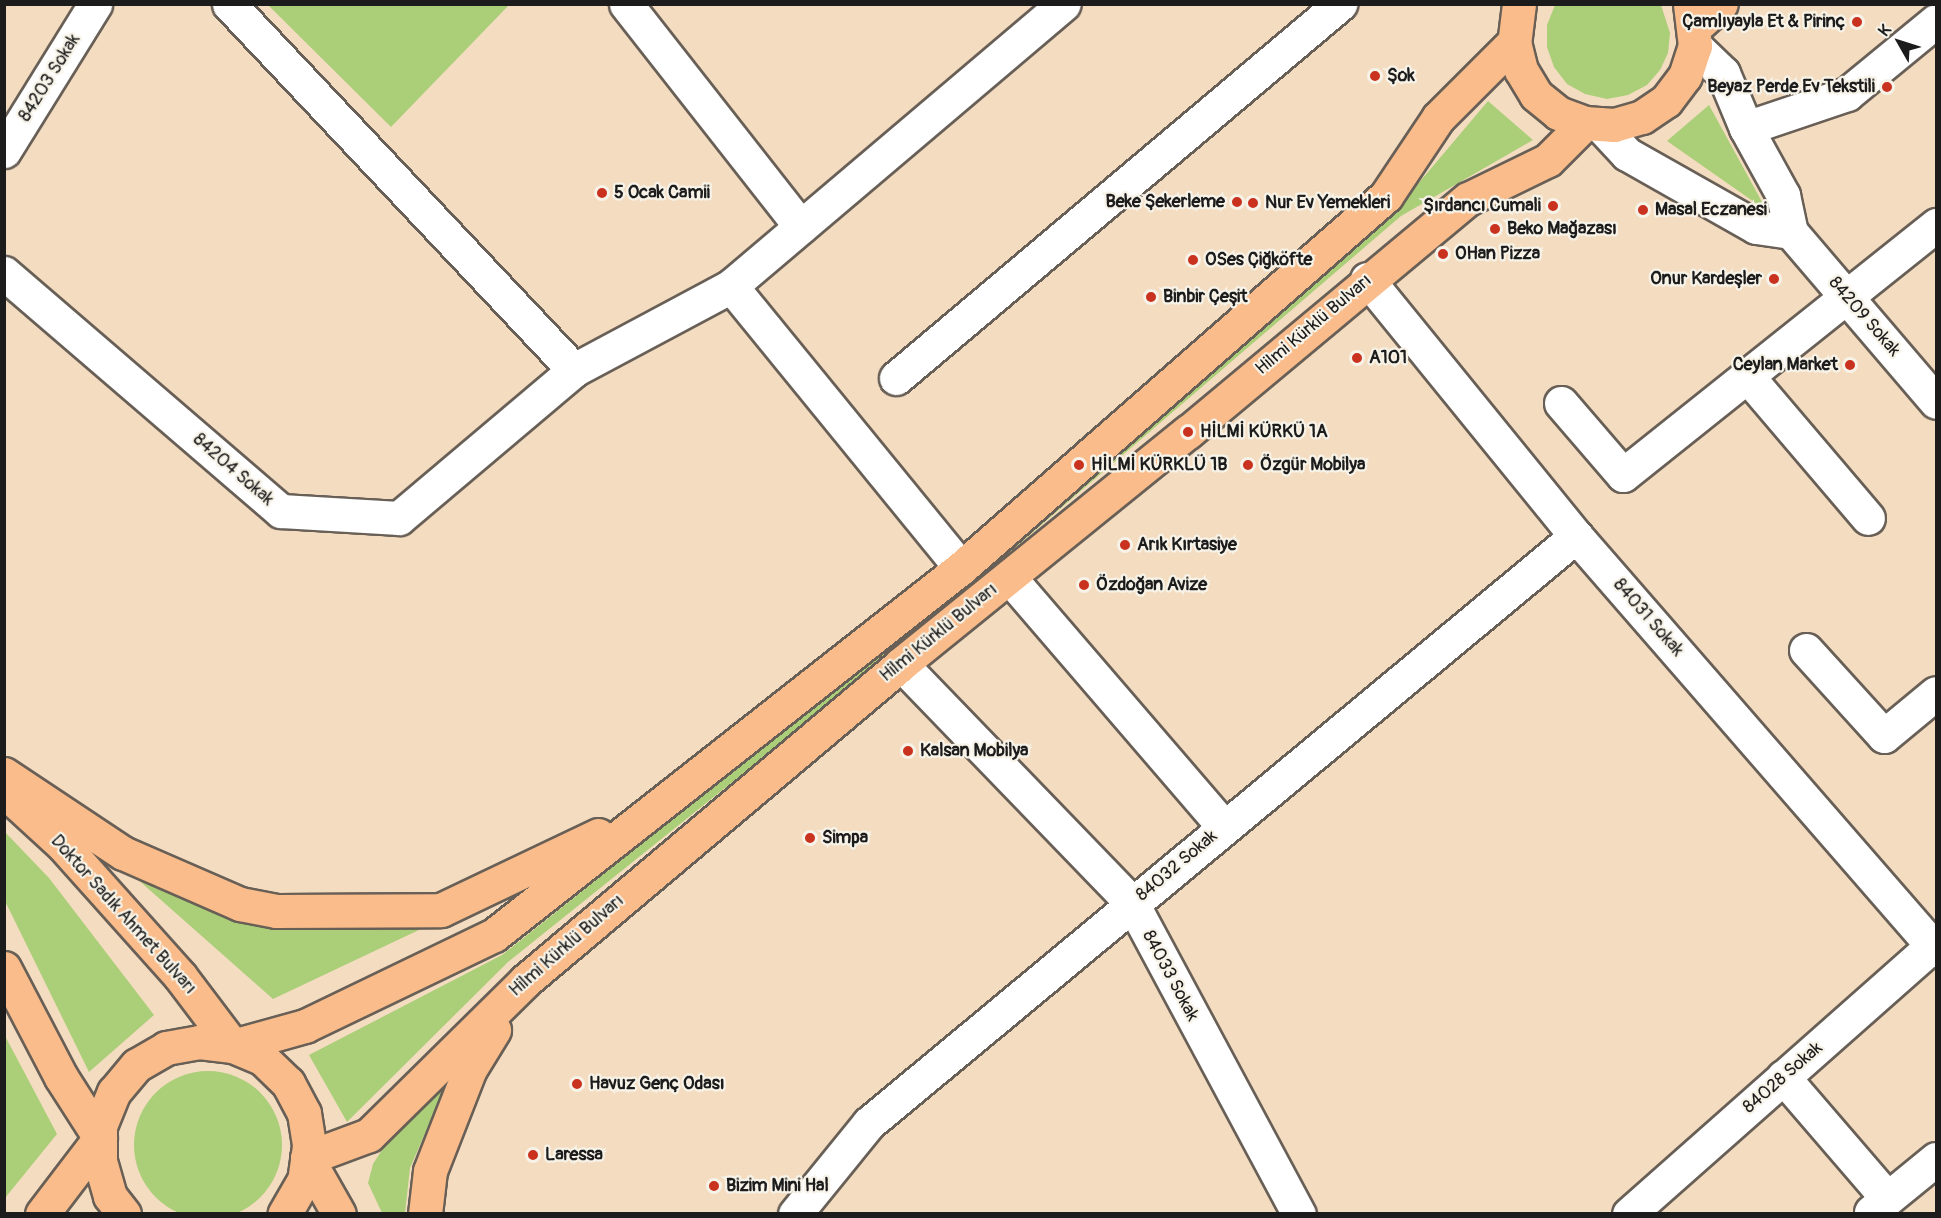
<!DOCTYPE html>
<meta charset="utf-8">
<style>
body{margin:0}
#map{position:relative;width:1941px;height:1218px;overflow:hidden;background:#f4dcc1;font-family:Pangolin,sans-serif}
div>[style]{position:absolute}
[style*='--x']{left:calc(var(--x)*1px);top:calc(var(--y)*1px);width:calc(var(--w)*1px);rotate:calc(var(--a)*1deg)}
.green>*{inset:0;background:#abce78}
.round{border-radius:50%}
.roads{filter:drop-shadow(2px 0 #685f56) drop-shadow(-2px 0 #685f56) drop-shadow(0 2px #685f56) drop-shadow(0 -2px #685f56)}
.minor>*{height:33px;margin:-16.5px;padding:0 16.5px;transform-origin:16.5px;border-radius:16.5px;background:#fff}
.major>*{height:33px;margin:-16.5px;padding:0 16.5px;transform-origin:16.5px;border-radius:16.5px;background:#f9bc8a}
.dots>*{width:16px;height:16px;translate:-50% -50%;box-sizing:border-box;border:3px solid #f7f3e8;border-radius:50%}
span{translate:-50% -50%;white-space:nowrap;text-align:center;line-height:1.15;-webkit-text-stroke:4.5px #f7f3e8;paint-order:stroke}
.poi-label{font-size:18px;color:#1c1c1c;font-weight:700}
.right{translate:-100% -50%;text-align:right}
.left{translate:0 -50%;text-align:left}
.street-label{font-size:18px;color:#1c1c1c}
.frame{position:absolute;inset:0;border:6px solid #1c1c1c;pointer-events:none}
.north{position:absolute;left:1869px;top:12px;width:60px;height:60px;-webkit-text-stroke:4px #f7f3e8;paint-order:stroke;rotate:309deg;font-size:16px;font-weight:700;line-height:24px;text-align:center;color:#1c1c1c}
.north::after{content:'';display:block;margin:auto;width:21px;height:27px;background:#1c1c1c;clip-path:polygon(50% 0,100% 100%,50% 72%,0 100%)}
</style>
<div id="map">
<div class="green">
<div style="clip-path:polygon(268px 5px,509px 5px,391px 127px)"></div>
<div style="clip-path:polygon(1555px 5px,1661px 5px,1670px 33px,1668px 53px,1660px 70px,1647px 85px,1628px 95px,1607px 99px,1585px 94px,1567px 84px,1554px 67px,1547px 47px,1547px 25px)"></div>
<div style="clip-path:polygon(1488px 101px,1533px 140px,1401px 216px,877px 666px,508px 962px,347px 1122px,309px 1055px,502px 955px,873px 660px,1395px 211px)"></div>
<div style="clip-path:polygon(1709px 105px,1767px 211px,1667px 141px)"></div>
<div style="clip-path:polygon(4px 831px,49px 878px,154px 1015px,89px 1072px,5px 901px)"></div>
<div style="clip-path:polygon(118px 862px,205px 904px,440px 920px,273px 999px)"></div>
<div style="clip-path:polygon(4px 1034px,57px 1134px,5px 1198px,4px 1198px)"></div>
<div class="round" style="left:134px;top:1071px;width:148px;height:148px"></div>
<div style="clip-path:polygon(449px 1078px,410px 1168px,405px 1213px,382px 1213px,368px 1183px,373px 1164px,400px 1122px)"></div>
</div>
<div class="roads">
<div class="minor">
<div style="--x:229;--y:4;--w:503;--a:46.69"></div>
<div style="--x:574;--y:370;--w:178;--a:-28.1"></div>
<div style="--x:626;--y:4;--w:283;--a:51.9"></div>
<div style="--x:1695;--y:46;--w:39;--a:44"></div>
<div style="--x:1723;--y:73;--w:60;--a:67.3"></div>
<div style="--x:1746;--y:128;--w:77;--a:61.1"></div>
<div style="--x:1783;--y:195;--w:38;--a:78"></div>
<div style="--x:1791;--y:232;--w:223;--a:49.5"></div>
<div style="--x:1599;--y:124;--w:41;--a:47"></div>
<div style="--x:1627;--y:154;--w:148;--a:29.5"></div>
<div style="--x:1756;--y:227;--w:35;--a:8"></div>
<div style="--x:1746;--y:128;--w:107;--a:-18.6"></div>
<div style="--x:1847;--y:94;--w:115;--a:-39.4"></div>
<div style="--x:4;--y:151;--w:173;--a:-58.2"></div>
<div style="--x:4;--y:273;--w:365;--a:40.7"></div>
<div style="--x:281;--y:511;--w:118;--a:3.4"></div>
<div style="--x:399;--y:518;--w:229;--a:-40.2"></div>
<div style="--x:1367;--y:279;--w:331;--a:50.9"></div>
<div style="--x:1576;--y:536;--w:549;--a:48.99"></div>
<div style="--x:1748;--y:377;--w:185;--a:49.6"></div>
<div style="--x:896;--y:378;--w:581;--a:-40.11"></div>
<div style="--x:1561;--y:403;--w:95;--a:49.3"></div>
<div style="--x:1623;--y:475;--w:401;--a:-38.6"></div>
<div style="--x:961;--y:568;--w:364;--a:-129.2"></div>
<div style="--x:731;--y:286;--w:436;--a:-40.3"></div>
<div style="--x:1009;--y:577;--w:330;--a:49.3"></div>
<div style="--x:1806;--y:650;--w:116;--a:47.8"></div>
<div style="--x:1884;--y:736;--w:67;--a:-39.6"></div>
<div style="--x:901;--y:664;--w:332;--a:46"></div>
<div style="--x:1132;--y:903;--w:353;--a:61.8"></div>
<div style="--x:1783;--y:1077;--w:160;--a:49.3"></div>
<div style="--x:1871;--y:1212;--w:84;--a:-39.2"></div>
<div style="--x:795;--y:1214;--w:117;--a:-50.9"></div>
<div style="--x:869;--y:1123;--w:919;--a:-39.7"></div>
<div style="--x:1629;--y:1214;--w:410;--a:-41.5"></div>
</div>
<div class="major">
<div style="--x:1519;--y:4;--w:38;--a:97"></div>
<div style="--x:1514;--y:42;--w:29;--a:76"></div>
<div style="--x:1521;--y:70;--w:29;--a:59"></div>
<div style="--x:1536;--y:95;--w:28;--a:39"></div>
<div style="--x:1558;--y:113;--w:29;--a:20"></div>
<div style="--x:1585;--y:123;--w:29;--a:4"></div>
<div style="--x:1614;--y:125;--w:29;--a:-16"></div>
<div style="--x:1642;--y:117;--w:29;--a:-34"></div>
<div style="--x:1666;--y:101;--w:31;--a:-53"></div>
<div style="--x:1685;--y:76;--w:32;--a:-72"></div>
<div style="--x:1695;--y:46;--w:42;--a:-96.8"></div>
<div style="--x:1694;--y:28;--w:36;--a:-42"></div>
<div style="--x:4;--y:774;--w:143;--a:33.6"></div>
<div style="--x:123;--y:853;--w:128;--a:23.6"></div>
<div style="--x:240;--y:904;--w:37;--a:11"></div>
<div style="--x:276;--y:911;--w:165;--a:-0.3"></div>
<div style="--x:441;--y:910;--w:174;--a:-25.5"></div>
<div style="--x:15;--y:801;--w:64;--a:42.5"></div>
<div style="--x:62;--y:844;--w:177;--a:48.2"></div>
<div style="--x:180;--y:976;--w:88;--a:52.9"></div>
<div style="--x:4;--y:968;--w:123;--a:62.4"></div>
<div style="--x:61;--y:1077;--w:72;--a:57.4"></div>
<div style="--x:233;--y:1046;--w:75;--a:-15.5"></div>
<div style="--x:305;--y:1026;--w:210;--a:-25.7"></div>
<div style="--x:494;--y:935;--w:594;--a:-38.16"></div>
<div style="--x:961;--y:568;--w:565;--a:-41.2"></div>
<div style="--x:1386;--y:196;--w:94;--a:-56.3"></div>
<div style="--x:1438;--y:118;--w:107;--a:-45"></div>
<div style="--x:307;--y:1158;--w:66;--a:-20.4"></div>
<div style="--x:369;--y:1135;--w:219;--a:-44.6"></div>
<div style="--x:525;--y:981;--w:492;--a:-40.1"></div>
<div style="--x:901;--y:664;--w:369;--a:-39"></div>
<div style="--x:1188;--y:432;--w:364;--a:-39.8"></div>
<div style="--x:1468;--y:199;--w:89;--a:-26"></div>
<div style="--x:1548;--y:160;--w:52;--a:-45"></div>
<div style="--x:307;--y:1158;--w:64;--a:60.3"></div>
<div style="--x:42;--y:1214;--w:96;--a:-52.7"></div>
<div style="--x:124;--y:1214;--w:23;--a:-128"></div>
<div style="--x:110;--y:1196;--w:35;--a:-106"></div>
<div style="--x:100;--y:1162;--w:36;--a:-90"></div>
<div style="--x:100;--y:1126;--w:37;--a:-68"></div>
<div style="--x:114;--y:1092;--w:35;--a:-50"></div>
<div style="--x:137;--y:1065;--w:34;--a:-30"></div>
<div style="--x:166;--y:1048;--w:34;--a:-10"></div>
<div style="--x:199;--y:1042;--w:34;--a:7"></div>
<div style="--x:233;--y:1046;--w:33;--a:23"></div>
<div style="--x:263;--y:1059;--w:35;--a:44"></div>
<div style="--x:288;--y:1083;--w:34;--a:62"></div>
<div style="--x:304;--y:1113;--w:33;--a:81"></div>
<div style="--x:309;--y:1146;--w:34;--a:98"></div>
<div style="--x:304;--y:1180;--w:39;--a:120"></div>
<div style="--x:425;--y:1214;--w:43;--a:-83.4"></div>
<div style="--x:430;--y:1171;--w:110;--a:-68.6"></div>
<div style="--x:470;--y:1069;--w:46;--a:-58.4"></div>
</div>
</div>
<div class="dots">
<div style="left:1857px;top:22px;background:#c8321e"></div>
<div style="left:1375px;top:76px;background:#c8321e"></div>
<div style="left:1887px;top:87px;background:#c8321e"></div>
<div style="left:602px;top:193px;background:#c8321e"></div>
<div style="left:1237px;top:202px;background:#c8321e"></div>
<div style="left:1253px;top:203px;background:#c8321e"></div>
<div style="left:1553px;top:206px;background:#c8321e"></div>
<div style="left:1643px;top:210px;background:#c8321e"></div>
<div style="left:1495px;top:229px;background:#c8321e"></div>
<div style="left:1443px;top:254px;background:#c8321e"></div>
<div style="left:1193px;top:260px;background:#c8321e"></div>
<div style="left:1774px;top:279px;background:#c8321e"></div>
<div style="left:1151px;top:297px;background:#c8321e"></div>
<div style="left:1357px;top:358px;background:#c8321e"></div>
<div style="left:1850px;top:365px;background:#c8321e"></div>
<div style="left:1188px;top:432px;background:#c8321e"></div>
<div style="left:1079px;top:465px;background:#c8321e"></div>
<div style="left:1248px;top:465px;background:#c8321e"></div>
<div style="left:1125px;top:545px;background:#c8321e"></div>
<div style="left:1084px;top:585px;background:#c8321e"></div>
<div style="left:908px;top:751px;background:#c8321e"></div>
<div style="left:810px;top:838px;background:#c8321e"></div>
<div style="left:577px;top:1084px;background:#c8321e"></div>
<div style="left:533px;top:1155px;background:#c8321e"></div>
<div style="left:714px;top:1186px;background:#c8321e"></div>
</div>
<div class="poi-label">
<span class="right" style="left:1845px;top:22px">Çamlıyayla Et &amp; Pirinç</span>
<span class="left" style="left:1387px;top:76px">Şok</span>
<span class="right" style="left:1875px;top:87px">Beyaz Perde Ev Tekstili</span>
<span class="left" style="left:614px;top:193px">5 Ocak Camii</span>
<span class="right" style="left:1225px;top:202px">Beke Şekerleme</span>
<span class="left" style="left:1265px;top:203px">Nur Ev Yemekleri</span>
<span class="right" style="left:1541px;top:206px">Şırdancı Cumali</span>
<span class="left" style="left:1655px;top:210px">Masal Eczanesi</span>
<span class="left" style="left:1507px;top:229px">Beko Mağazası</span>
<span class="left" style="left:1455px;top:254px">OHan Pizza</span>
<span class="left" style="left:1205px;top:260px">OSes Çiğköfte</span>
<span class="right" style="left:1762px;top:279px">Onur Kardeşler</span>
<span class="left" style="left:1163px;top:297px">Binbir Çeşit</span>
<span class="left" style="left:1369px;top:358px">A101</span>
<span class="right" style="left:1838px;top:365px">Ceylan Market</span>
<span class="left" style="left:1200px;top:432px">HİLMİ KÜRKÜ 1A</span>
<span class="left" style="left:1091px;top:465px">HİLMİ KÜRKLÜ 1B</span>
<span class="left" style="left:1260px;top:465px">Özgür Mobilya</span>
<span class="left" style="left:1137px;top:545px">Arık Kırtasiye</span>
<span class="left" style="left:1096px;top:585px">Özdoğan Avize</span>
<span class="left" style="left:920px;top:751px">Kalsan Mobilya</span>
<span class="left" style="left:822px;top:838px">Simpa</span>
<span class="left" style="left:589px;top:1084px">Havuz Genç Odası</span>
<span class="left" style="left:545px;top:1155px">Laressa</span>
<span class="left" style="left:726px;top:1186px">Bizim Mini Hal</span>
</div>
<div class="street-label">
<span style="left:50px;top:78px;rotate:-58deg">84203 Sokak</span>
<span style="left:1864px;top:317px;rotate:49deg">84209 Sokak</span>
<span style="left:1314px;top:325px;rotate:-40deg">Hilmi Kürklü Bulvarı</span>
<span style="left:233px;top:470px;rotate:41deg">84204 Sokak</span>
<span style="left:1648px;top:618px;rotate:49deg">84031 Sokak</span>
<span style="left:939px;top:633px;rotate:-39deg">Hilmi Kürklü Bulvarı</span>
<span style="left:1177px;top:866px;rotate:-40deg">84032 Sokak</span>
<span style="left:123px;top:915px;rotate:48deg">Doktor Sadık Ahmet Bulvarı</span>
<span style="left:567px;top:946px;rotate:-41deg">Hilmi Kürklü Bulvarı</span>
<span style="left:1170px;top:976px;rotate:62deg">84033 Sokak</span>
<span style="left:1783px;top:1078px;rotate:-41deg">84028 Sokak</span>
</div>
<div class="frame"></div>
<div class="north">K</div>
</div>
